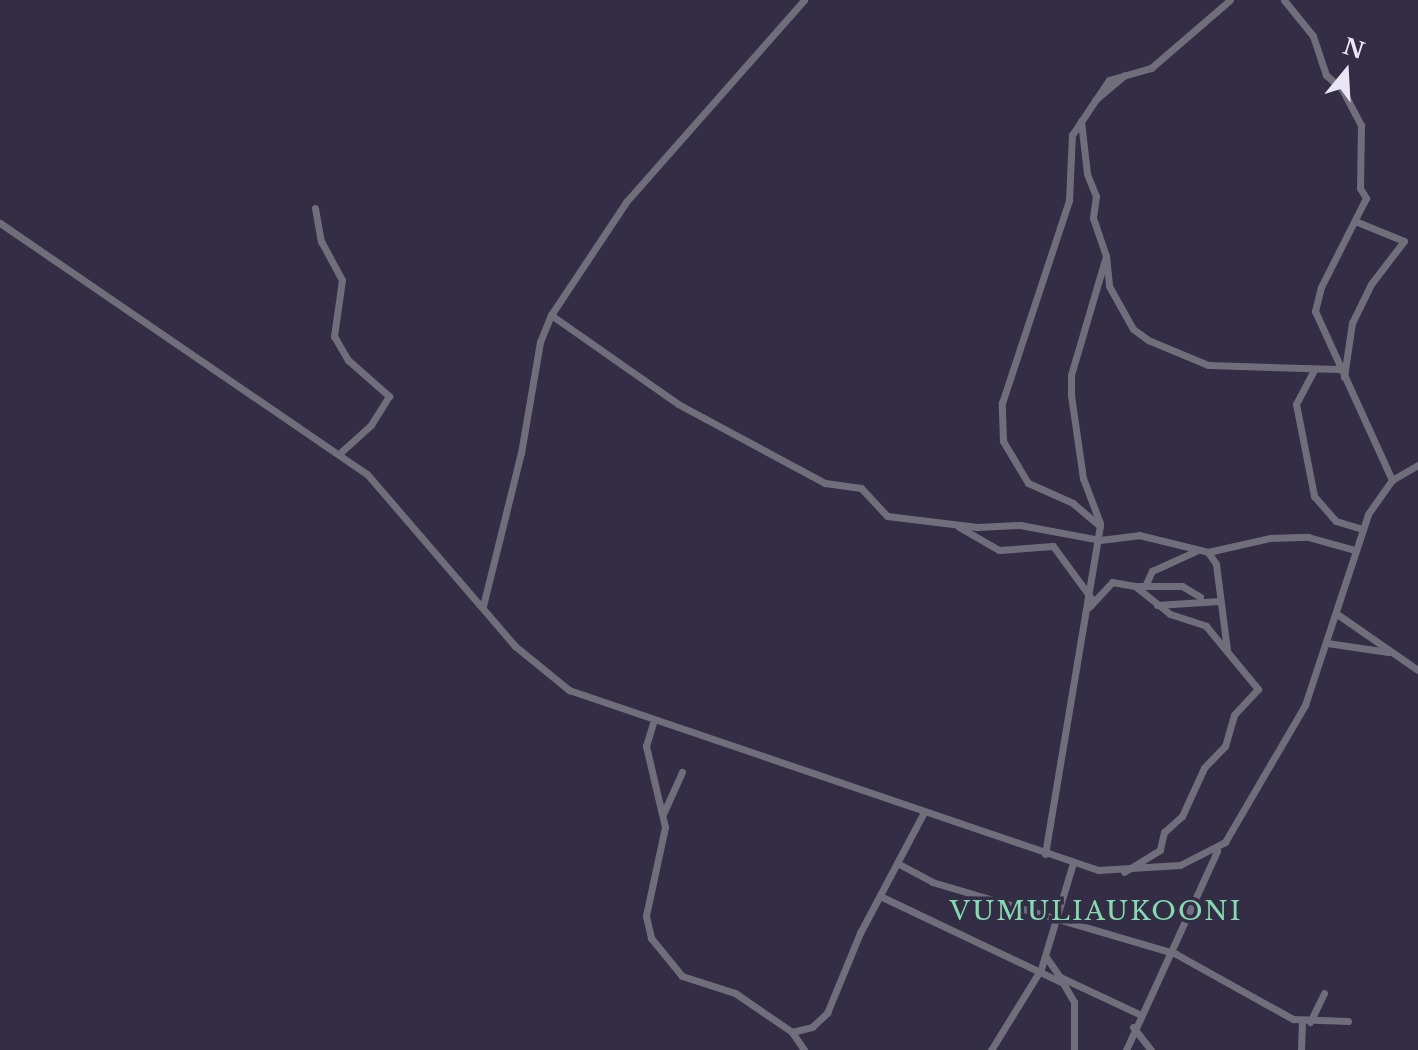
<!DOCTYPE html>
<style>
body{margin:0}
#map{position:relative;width:1418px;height:1050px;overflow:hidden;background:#332d45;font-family:"Libre Baskerville",serif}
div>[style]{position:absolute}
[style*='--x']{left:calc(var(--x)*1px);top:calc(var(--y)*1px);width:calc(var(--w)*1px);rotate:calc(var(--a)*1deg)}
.minor>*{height:7px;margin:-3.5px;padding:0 3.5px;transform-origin:3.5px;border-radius:3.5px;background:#716e7b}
span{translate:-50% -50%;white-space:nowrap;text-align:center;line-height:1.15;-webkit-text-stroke:7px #332d45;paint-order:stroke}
.quarter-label{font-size:26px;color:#86d9b0;letter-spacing:2px}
.north{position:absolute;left:1306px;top:32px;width:80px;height:80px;-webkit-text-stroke:6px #332d45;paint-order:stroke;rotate:18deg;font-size:22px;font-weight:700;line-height:32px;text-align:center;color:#eae6f6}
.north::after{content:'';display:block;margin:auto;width:28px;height:36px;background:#eae6f6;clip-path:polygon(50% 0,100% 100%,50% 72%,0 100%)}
</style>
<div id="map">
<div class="minor">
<div style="--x:1284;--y:0;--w:46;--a:51.1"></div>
<div style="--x:1313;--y:36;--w:41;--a:71.6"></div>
<div style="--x:1326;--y:75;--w:21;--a:41"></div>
<div style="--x:1342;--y:89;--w:41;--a:62.2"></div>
<div style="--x:1361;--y:125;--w:63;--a:90.9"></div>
<div style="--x:1360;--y:188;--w:12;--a:59"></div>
<div style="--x:1366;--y:198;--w:100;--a:116.8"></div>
<div style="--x:1321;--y:287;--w:25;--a:104"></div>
<div style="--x:1315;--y:311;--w:186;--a:65.5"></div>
<div style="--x:1095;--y:100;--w:38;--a:-40"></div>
<div style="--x:1081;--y:121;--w:53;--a:83.5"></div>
<div style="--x:1087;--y:174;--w:24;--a:68"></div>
<div style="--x:1096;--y:196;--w:22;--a:98"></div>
<div style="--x:1093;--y:218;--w:40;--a:71.1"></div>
<div style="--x:1106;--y:256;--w:124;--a:106.4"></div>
<div style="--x:1071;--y:375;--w:20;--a:90"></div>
<div style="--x:1071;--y:395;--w:84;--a:81.8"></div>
<div style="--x:1083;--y:478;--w:48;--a:69.3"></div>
<div style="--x:315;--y:208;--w:34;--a:80"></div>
<div style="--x:321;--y:241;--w:44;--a:61.7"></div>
<div style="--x:342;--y:280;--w:57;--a:98.1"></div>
<div style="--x:334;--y:336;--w:28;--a:60"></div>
<div style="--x:348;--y:360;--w:55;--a:41.3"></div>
<div style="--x:389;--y:396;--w:34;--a:122"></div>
<div style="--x:371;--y:425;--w:42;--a:137.9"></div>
<div style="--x:0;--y:223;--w:445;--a:34.4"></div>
<div style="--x:367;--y:474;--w:227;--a:49.3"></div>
<div style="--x:515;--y:646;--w:70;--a:39.2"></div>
<div style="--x:569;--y:690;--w:559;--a:18.79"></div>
<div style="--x:1098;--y:870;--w:82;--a:-3.5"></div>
<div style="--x:1180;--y:865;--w:51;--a:-27.1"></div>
<div style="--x:1225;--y:842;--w:159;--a:-59.7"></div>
<div style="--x:1305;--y:705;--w:201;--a:-71.7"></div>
<div style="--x:1368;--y:514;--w:42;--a:-54.8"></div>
<div style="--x:1392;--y:480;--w:30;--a:-30"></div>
<div style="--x:1106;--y:256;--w:30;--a:84"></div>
<div style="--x:1109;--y:286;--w:49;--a:60.8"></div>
<div style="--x:1133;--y:329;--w:19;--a:36"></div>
<div style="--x:1148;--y:340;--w:65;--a:22.6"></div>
<div style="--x:1208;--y:365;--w:130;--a:1.8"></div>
<div style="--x:551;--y:315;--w:155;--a:35"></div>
<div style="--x:678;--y:404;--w:167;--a:28.3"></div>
<div style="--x:825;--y:483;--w:36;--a:8"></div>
<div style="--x:861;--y:488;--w:38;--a:47"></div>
<div style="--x:887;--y:516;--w:91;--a:7"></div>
<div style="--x:977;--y:527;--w:43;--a:-2.7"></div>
<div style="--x:1020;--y:525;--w:81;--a:10.6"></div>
<div style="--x:1100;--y:540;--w:39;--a:-7"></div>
<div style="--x:1139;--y:535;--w:71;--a:13.8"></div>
<div style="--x:1208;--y:552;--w:64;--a:-12.7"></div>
<div style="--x:1270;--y:538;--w:38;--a:-2"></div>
<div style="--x:1308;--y:537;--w:49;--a:15.5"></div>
<div style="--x:1314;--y:370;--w:38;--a:118"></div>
<div style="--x:1296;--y:404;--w:94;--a:78.9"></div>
<div style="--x:1314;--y:496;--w:33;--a:49"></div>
<div style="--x:1336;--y:521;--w:27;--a:17"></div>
<div style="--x:1344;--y:377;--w:55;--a:-81.6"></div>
<div style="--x:1352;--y:323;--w:43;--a:-64"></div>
<div style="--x:1371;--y:284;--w:54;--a:-52.5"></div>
<div style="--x:1404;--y:241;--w:53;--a:-157.8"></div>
<div style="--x:959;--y:527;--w:46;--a:29.9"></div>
<div style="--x:999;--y:550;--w:54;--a:-4.2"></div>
<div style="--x:1053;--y:546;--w:64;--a:53.8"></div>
<div style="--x:1208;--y:552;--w:14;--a:56"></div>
<div style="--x:1216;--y:564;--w:87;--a:82.7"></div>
<div style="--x:1137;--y:586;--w:45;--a:0"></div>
<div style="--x:1182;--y:586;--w:21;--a:31"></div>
<div style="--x:1145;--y:586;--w:17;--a:-65"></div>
<div style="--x:1152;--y:571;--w:48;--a:-24.4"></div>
<div style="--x:1157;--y:605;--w:62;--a:-3.7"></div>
<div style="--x:483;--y:606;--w:158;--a:-76.1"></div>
<div style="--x:521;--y:453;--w:113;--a:-80.3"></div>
<div style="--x:540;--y:342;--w:29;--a:-68"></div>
<div style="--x:551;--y:315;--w:136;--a:-56.4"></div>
<div style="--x:626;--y:202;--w:269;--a:-48.6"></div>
<div style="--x:1089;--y:607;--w:34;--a:-47"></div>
<div style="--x:1112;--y:582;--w:23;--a:10"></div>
<div style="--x:1135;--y:586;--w:45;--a:38.7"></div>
<div style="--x:1170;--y:614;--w:38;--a:18"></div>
<div style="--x:1206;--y:626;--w:82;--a:50.5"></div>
<div style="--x:1258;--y:689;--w:35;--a:133"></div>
<div style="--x:1234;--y:715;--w:32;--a:106"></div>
<div style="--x:1225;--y:746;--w:30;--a:134"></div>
<div style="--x:1204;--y:768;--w:53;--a:114.6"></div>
<div style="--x:1182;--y:816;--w:24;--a:138"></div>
<div style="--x:1164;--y:832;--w:18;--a:103"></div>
<div style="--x:1160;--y:850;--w:42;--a:148.6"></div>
<div style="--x:1337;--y:614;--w:98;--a:34.7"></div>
<div style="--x:1327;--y:643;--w:62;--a:8.4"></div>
<div style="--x:653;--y:723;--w:24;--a:107"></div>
<div style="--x:646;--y:746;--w:83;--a:76.8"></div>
<div style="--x:665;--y:827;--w:91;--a:102.1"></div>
<div style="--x:646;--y:916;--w:23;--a:77"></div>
<div style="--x:651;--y:938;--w:49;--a:50.8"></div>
<div style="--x:682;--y:976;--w:56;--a:17.8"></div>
<div style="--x:735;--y:993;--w:69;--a:34.4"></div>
<div style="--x:792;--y:1032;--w:21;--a:-14"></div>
<div style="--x:812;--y:1027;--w:21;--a:-43"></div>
<div style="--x:827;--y:1013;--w:87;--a:-67.6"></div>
<div style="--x:860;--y:933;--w:135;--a:-62.1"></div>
<div style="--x:664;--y:812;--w:44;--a:-65.8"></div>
<div style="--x:1045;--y:854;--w:333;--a:-80.5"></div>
<div style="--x:1100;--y:526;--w:35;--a:-140"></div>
<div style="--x:1073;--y:503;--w:49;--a:-156"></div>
<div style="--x:1028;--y:483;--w:49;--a:-120.8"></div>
<div style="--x:1003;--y:441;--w:38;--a:-92"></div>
<div style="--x:1002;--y:403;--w:214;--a:-71.7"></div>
<div style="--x:1069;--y:200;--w:65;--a:-87.4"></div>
<div style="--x:1072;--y:135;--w:66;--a:-56.1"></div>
<div style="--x:1109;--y:80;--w:44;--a:-15.9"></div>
<div style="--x:1151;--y:68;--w:104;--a:-40.7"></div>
<div style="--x:897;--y:863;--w:40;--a:28"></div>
<div style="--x:932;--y:882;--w:254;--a:16.4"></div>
<div style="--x:1176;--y:954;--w:134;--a:29.1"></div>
<div style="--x:1293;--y:1019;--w:55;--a:2.1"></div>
<div style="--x:880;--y:896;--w:203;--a:25.4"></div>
<div style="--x:1063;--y:983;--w:22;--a:60"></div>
<div style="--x:1074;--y:1002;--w:48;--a:90"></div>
<div style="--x:1046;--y:957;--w:24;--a:55"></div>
<div style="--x:1060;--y:977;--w:87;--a:25.1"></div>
<div style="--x:1310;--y:1022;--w:32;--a:-64"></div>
<div style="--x:1133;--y:1027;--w:29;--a:52"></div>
<div style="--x:792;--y:1032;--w:22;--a:56"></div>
<div style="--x:991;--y:1050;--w:95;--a:-58.3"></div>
<div style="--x:1041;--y:969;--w:111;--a:-73.2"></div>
<div style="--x:1126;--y:1050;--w:219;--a:-65.4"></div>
<div style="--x:1301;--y:1050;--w:28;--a:-88"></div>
</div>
<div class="quarter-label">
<span style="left:1096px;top:912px">VUMULIAUKOONI</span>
</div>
<div class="north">N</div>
</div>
